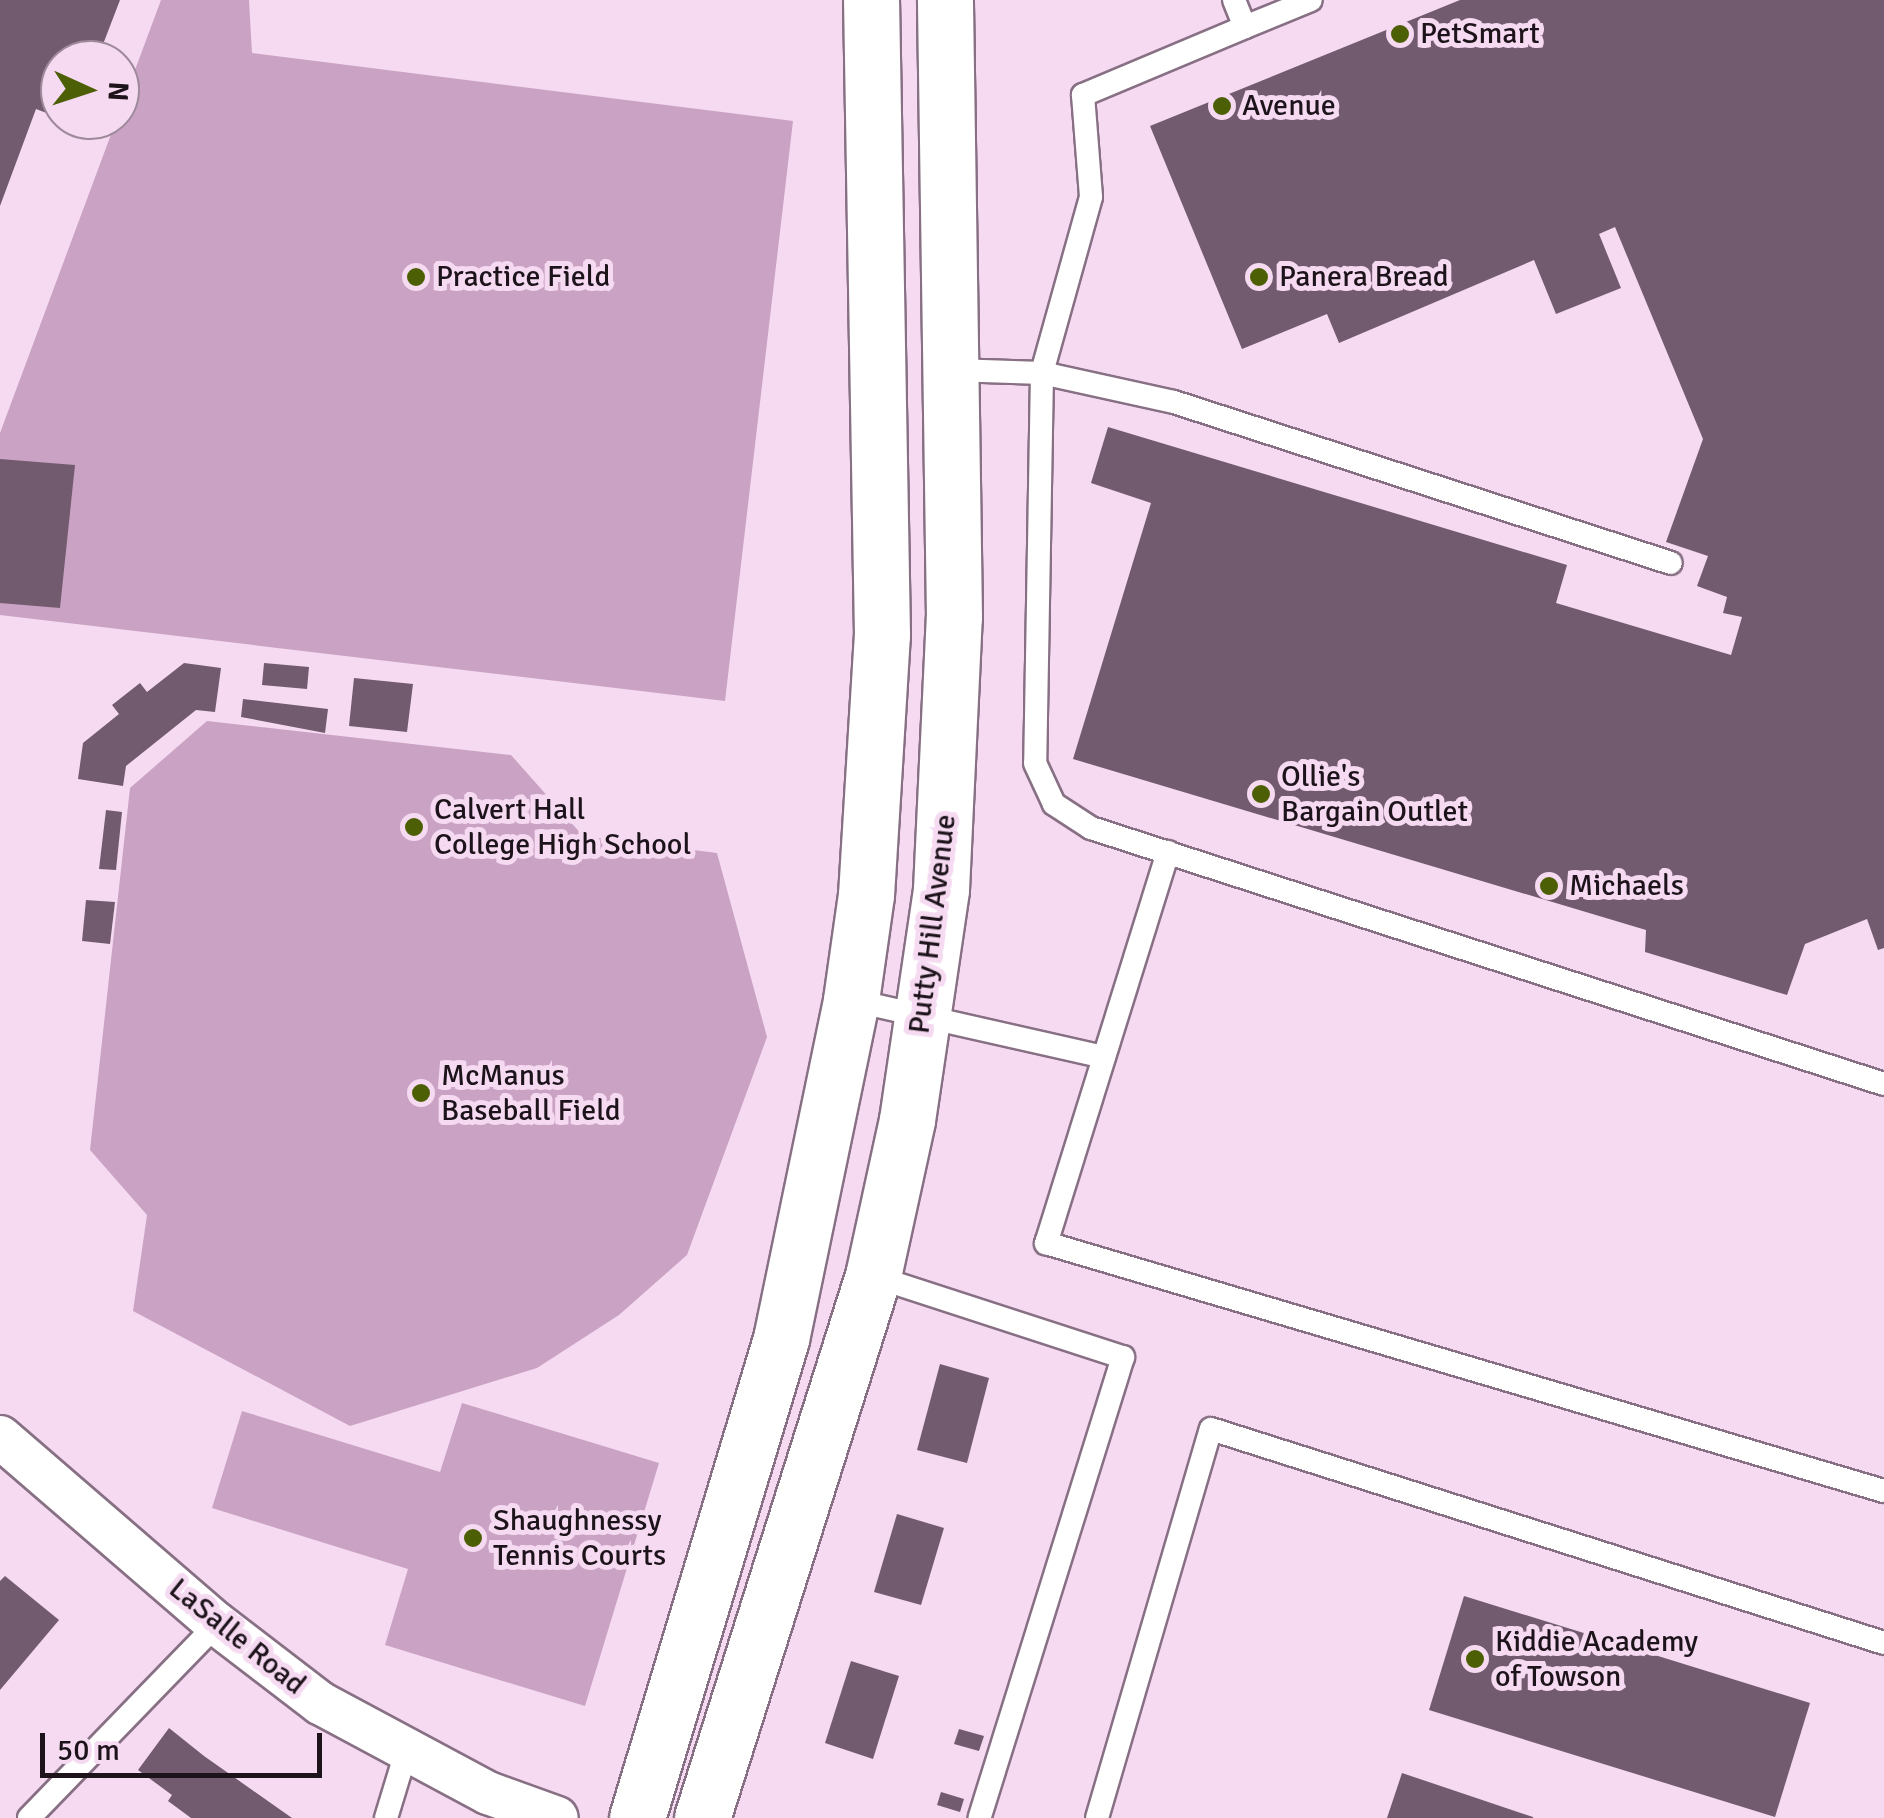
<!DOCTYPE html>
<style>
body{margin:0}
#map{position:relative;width:1884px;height:1818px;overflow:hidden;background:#f5daf1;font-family:Signika,sans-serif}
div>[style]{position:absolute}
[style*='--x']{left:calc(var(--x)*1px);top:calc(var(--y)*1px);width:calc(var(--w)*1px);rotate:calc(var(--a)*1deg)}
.green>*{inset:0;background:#caa3c4}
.building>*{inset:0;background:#735b6f}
.roads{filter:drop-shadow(2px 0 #887084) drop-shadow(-2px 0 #887084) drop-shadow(0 2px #887084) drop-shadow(0 -2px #887084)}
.service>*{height:22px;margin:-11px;padding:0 11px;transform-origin:11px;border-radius:11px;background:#fff}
.minor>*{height:42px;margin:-21px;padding:0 21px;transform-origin:21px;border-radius:21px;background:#fff}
.tertiary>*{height:55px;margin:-27.5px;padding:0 27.5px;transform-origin:27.5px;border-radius:27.5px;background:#fff}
.dots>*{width:28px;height:28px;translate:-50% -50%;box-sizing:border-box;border:5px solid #f5daf1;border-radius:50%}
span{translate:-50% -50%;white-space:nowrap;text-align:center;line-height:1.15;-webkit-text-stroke:10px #f5daf1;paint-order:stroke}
.poi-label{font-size:30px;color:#1d131b}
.left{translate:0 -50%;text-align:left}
.street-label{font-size:30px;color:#1d131b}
.north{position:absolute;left:40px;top:40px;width:100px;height:100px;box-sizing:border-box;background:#f5daf1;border:2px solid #9f8a9b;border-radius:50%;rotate:93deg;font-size:28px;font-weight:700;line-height:40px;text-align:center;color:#1d131b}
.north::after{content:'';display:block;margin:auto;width:35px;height:45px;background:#4d5f04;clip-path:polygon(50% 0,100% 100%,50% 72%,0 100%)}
.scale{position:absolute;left:40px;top:1733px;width:282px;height:45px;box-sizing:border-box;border:5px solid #1d131b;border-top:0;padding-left:12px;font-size:30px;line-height:35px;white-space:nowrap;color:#1d131b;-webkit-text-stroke:8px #f5daf1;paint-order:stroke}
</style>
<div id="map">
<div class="green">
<div style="clip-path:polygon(161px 0,249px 0,252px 53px,793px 121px,725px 701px,0 615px,0 433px)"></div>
<div style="clip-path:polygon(207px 721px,511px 755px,583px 836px,717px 853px,767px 1037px,687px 1255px,619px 1315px,537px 1368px,350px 1426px,133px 1311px,147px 1215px,90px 1150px,130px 788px)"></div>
<div style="clip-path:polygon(462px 1403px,659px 1463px,585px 1706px,385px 1645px,408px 1569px,212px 1508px,242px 1411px,440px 1472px)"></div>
</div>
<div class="building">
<div style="clip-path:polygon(0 0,120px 0,97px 60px,60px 60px,60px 118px,36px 109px,0 206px)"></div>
<div style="clip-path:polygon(1460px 0,1884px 0,1884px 948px,1878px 950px,1867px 919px,1805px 944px,1787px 995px,1645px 952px,1646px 930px,1073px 759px,1151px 503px,1091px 483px,1108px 427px,1567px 565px,1556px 603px,1731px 655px,1742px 617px,1723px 613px,1727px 597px,1697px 586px,1708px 556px,1666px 542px,1703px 439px,1615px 227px,1599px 234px,1621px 288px,1556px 314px,1534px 260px,1339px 343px,1327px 314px,1242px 349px,1150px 126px)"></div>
<div style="clip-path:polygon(0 459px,75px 465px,60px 608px,0 603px)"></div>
<div style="clip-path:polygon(184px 663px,221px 668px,215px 712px,196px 710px,126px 766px,123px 786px,78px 779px,83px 743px,119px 714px,112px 705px,140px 683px,147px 692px)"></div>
<div style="clip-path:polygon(264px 663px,309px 667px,307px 689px,262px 685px)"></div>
<div style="clip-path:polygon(354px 678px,413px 684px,407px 732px,349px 726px)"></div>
<div style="clip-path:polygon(243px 699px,328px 709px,325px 733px,241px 717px)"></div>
<div style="clip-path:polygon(106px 810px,122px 812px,116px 870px,99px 869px)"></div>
<div style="clip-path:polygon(86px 900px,115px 902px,110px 944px,82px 941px)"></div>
<div style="clip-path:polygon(940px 1364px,989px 1378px,967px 1463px,917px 1450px)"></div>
<div style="clip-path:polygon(897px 1514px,944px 1528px,921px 1605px,874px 1592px)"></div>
<div style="clip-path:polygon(5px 1576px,59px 1620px,0 1690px,0 1581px)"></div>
<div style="clip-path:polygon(1464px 1596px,1810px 1703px,1775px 1817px,1429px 1710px)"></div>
<div style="clip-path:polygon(851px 1661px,899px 1676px,873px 1759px,825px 1743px)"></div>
<div style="clip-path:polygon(169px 1728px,204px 1756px,292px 1818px,191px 1818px,168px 1801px,172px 1795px,138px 1770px)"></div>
<div style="clip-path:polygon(959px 1729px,984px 1736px,979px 1751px,954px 1744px)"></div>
<div style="clip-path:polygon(1402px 1773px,1533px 1817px,1533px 1818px,1387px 1818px)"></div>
<div style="clip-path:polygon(941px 1792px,964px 1799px,960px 1812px,937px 1805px)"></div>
</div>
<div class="roads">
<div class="service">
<div style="--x:1234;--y:0;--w:29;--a:68"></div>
<div style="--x:1245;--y:27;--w:71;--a:-22.2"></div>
<div style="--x:1245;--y:27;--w:176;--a:157.2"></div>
<div style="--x:1083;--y:95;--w:102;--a:85.5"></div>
<div style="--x:1091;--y:197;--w:183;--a:105.6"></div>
<div style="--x:1042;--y:373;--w:390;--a:91"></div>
<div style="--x:1035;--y:763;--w:45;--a:65.1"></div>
<div style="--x:1054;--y:804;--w:44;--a:33"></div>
<div style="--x:1091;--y:828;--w:833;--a:17.89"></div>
<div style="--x:953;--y:370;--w:89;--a:1.9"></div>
<div style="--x:1042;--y:373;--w:135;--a:12.4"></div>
<div style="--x:1174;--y:402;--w:522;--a:17.95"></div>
<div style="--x:1168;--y:852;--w:410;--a:107.3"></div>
<div style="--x:1046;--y:1243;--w:874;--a:16.49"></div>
<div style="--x:851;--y:1000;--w:259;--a:12.7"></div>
<div style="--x:873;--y:1276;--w:263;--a:18"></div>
<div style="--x:1123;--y:1357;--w:483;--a:107.3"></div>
<div style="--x:29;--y:1818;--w:270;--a:-45.9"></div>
<div style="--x:386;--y:1818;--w:69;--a:-73.1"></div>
<div style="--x:1097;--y:1818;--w:405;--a:-73.7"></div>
<div style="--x:1211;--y:1429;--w:706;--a:17.64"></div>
</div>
<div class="minor">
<div style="--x:0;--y:1437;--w:286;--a:40.8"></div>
<div style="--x:217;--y:1624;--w:130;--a:37.5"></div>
<div style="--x:320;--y:1703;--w:191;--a:28.2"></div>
<div style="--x:488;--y:1793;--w:73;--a:19.9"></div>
</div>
<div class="tertiary">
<div style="--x:637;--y:1818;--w:500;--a:-73.27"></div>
<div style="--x:781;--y:1339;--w:346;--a:-78.3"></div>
<div style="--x:851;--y:1000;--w:106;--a:-81.9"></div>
<div style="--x:866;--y:895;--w:260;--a:-86.5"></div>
<div style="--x:882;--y:635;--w:635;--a:-90.99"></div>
<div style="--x:702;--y:1818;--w:568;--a:-72.49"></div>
<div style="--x:873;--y:1276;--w:160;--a:-77.7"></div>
<div style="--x:907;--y:1120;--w:233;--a:-81.6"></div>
<div style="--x:941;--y:889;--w:272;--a:-87.3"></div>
<div style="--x:954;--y:617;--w:617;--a:-90.84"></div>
</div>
</div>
<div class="dots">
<div style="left:1400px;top:34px;background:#4d5f04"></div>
<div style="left:1222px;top:106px;background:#4d5f04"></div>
<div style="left:416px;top:277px;background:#4d5f04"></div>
<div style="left:1259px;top:277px;background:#4d5f04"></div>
<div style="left:1261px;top:794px;background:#4d5f04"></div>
<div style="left:414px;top:827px;background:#4d5f04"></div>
<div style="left:1549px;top:886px;background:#4d5f04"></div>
<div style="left:421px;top:1093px;background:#4d5f04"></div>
<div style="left:473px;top:1538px;background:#4d5f04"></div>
<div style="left:1475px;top:1659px;background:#4d5f04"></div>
</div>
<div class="poi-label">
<span class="left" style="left:1420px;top:34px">PetSmart</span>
<span class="left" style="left:1242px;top:106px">Avenue</span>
<span class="left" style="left:436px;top:277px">Practice Field</span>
<span class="left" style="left:1279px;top:277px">Panera Bread</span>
<span class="left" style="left:1281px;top:794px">Ollie's<br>Bargain Outlet</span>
<span class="left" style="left:434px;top:827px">Calvert Hall<br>College High School</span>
<span class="left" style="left:1569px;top:886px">Michaels</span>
<span class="left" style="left:441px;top:1093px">McManus<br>Baseball Field</span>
<span class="left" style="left:493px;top:1538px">Shaughnessy<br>Tennis Courts</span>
<span class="left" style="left:1495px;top:1659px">Kiddie Academy<br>of Towson</span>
</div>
<div class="street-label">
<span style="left:933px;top:924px;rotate:-83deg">Putty Hill Avenue</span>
<span style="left:237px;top:1637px;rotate:39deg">LaSalle Road</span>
</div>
<div class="north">N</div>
<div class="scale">50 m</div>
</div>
